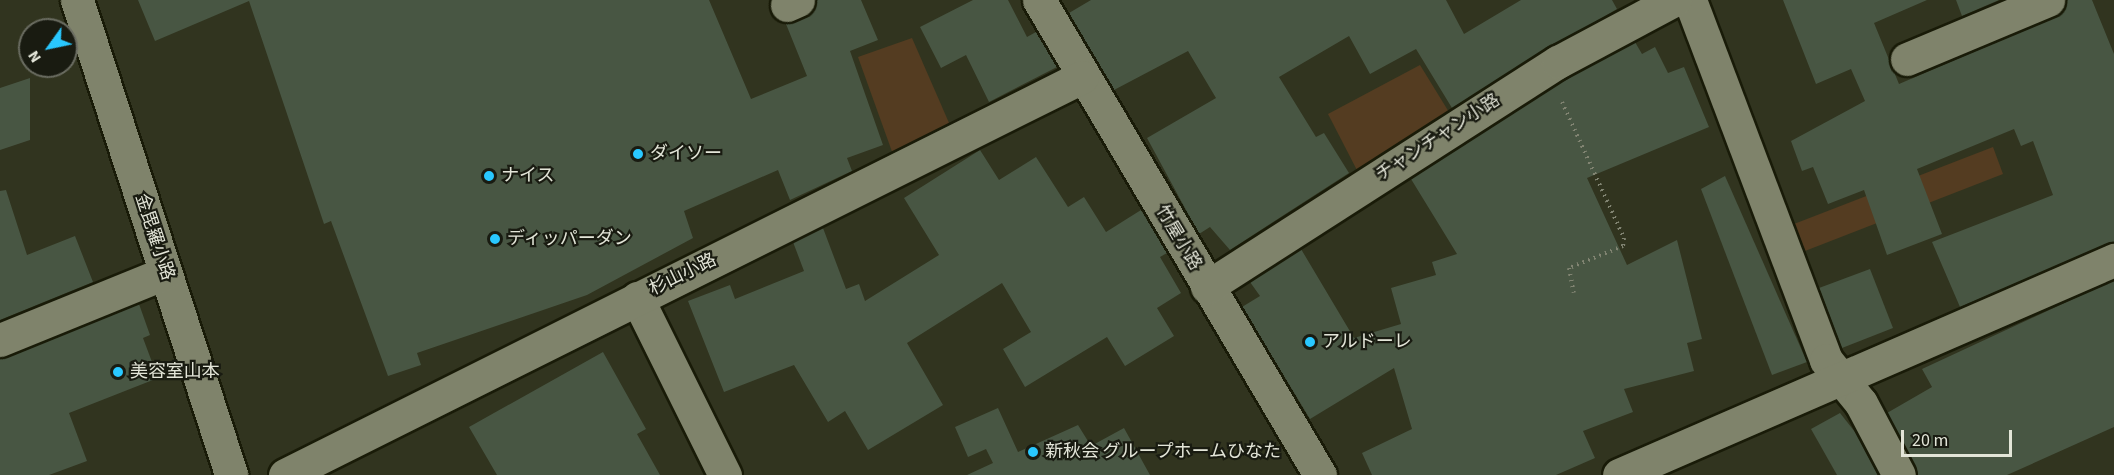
<!DOCTYPE html>
<meta charset="utf-8">
<style>
body{margin:0}
#map{position:relative;width:2114px;height:475px;overflow:hidden;background:#31341f;font-family:"Source Sans 3","Noto Sans JP",sans-serif}
div>[style]{position:absolute}
[style*='--x']{left:calc(var(--x)*1px);top:calc(var(--y)*1px);width:calc(var(--w)*1px);rotate:calc(var(--a)*1deg)}
.green>*{inset:0;background:#543c21}
.building>*{inset:0;background:#485643}
.path>*{height:4px;margin-top:-2px;transform-origin:0;background:repeating-linear-gradient(90deg,#818472 0 1.5px,transparent 0 6px)}
.roads{filter:drop-shadow(2px 0 #191b08) drop-shadow(-2px 0 #191b08) drop-shadow(0 2px #191b08) drop-shadow(0 -2px #191b08)}
.minor>*{height:33px;margin:-16.5px;padding:0 16.5px;transform-origin:16.5px;border-radius:16.5px;background:#7f836b}
.dots>*{width:16px;height:16px;translate:-50% -50%;box-sizing:border-box;border:3px solid #191b11;border-radius:50%}
span{translate:-50% -50%;white-space:nowrap;text-align:center;line-height:1.15;-webkit-text-stroke:4.5px #191b11;paint-order:stroke}
.street-label{font-size:18px;color:#e3e5d8}
.poi-label{font-size:18px;color:#e3e5d8}
.left{translate:0 -50%;text-align:left}
.north{position:absolute;left:18px;top:18px;width:60px;height:60px;box-sizing:border-box;background:#191b11;border:2px solid #6a6c61;border-radius:50%;rotate:237deg;font-size:16px;font-weight:700;line-height:24px;text-align:center;color:#e3e5d8}
.north::after{content:'';display:block;margin:auto;width:21px;height:27px;background:#29c8ff;clip-path:polygon(50% 0,100% 100%,50% 72%,0 100%)}
.scale{position:absolute;left:1901px;top:430px;width:111px;height:27px;box-sizing:border-box;border:3px solid #e3e5d8;border-top:0;padding-left:8px;font-size:18px;line-height:21px;white-space:nowrap;color:#e3e5d8;-webkit-text-stroke:4px #191b11;paint-order:stroke}
</style>
<div id="map">
<div class="green">
<div style="clip-path:polygon(912px 38px,953px 132px,895px 160px,858px 57px)"></div>
<div style="clip-path:polygon(1420px 65px,1452px 117px,1361px 178px,1328px 114px)"></div>
<div style="clip-path:polygon(1993px 147px,2003px 174px,1805px 251px,1794px 224px)"></div>
</div>
<div class="building">
<div style="clip-path:polygon(138px 0,709px 0,751px 99px,807px 76px,786px 24px,806px 17px,816px 0,861px 0,878px 40px,850px 51px,883px 145px,847px 158px,852px 171px,790px 200px,778px 170px,684px 211px,693px 238px,587px 295px,417px 353px,421px 365px,388px 376px,331px 221px,324px 224px,249px 1px,155px 41px)"></div>
<div style="clip-path:polygon(973px 0,1008px 0,1027px 37px,1036px 32px,1057px 67px,989px 102px,966px 55px,941px 68px,920px 27px)"></div>
<div style="clip-path:polygon(1091px 0,1446px 0,1464px 34px,1521px 0,1612px 0,1617px 9px,1452px 108px,1416px 49px,1370px 74px,1349px 36px,1279px 77px,1316px 137px,1324px 133px,1349px 173px,1230px 250px,1210px 227px,1199px 234px,1147px 138px,1216px 98px,1188px 51px,1114px 90px,1069px 13px)"></div>
<div style="clip-path:polygon(1783px 0,1927px 0,1874px 23px,1899px 84px,2055px 17px,2066px 0,2092px 0,2114px 54px,2114px 242px,1960px 307px,1932px 242px,2053px 195px,2033px 141px,2021px 146px,2014px 129px,1917px 169px,1942px 234px,1887px 255px,1864px 190px,1828px 204px,1813px 167px,1802px 171px,1791px 141px,1865px 101px,1851px 69px,1816px 84px)"></div>
<div style="clip-path:polygon(1956px 0,1999px 0,1962px 16px)"></div>
<div style="clip-path:polygon(1635px 42px,1642px 54px,1655px 47px,1668px 73px,1684px 67px,1709px 127px,1587px 178px,1627px 265px,1677px 240px,1702px 339px,1687px 343px,1694px 371px,1624px 389px,1633px 412px,1583px 431px,1595px 458px,1556px 475px,1372px 475px,1362px 453px,1412px 429px,1394px 368px,1310px 419px,1242px 307px,1260px 296px,1250px 282px,1301px 249px,1354px 338px,1401px 324px,1391px 288px,1436px 275px,1432px 262px,1457px 254px,1411px 179px,1568px 78px)"></div>
<div style="clip-path:polygon(30px 78px,30px 140px,0 150px,0 88px)"></div>
<div style="clip-path:polygon(980px 150px,999px 180px,1036px 157px,1068px 207px,1084px 197px,1106px 232px,1141px 210px,1167px 253px,1160px 257px,1181px 293px,1157px 308px,1174px 336px,1125px 366px,1107px 337px,1025px 387px,1003px 349px,1031px 332px,1002px 283px,907px 343px,943px 405px,868px 450px,845px 411px,828px 422px,794px 365px,724px 392px,688px 301px,730px 285px,735px 299px,804px 271px,793px 242px,823px 228px,846px 289px,859px 284px,865px 301px,939px 255px,904px 198px)"></div>
<div style="clip-path:polygon(1725px 176px,1807px 362px,1772px 375px,1701px 189px)"></div>
<div style="clip-path:polygon(6px 190px,27px 255px,75px 236px,93px 282px,0 320px,0 191px)"></div>
<div style="clip-path:polygon(1870px 269px,1893px 328px,1842px 348px,1819px 288px)"></div>
<div style="clip-path:polygon(2114px 280px,2114px 427px,2007px 475px,1918px 475px,1887px 413px,1932px 387px,1922px 369px)"></div>
<div style="clip-path:polygon(139px 304px,150px 335px,143px 338px,158px 378px,69px 413px,87px 461px,49px 475px,0 475px,0 358px)"></div>
<div style="clip-path:polygon(603px 352px,646px 429px,637px 434px,660px 475px,497px 475px,469px 427px)"></div>
<div style="clip-path:polygon(998px 408px,1018px 452px,1078px 425px,1091px 446px,1124px 428px,1150px 475px,967px 475px,993px 463px,986px 449px,968px 457px,955px 427px)"></div>
<div style="clip-path:polygon(1840px 413px,1855px 432px,1878px 475px,1837px 475px,1811px 429px)"></div>
</div>
<div class="path">
<div style="--x:1562;--y:102;--w:149;--a:65.5"></div>
<div style="--x:1624;--y:238;--w:8;--a:97"></div>
<div style="--x:1623;--y:246;--w:58;--a:157.8"></div>
<div style="--x:1569;--y:268;--w:25;--a:79"></div>
</div>
<div class="roads">
<div class="minor">
<div style="--x:77;--y:0;--w:499;--a:72"></div>
<div style="--x:1039;--y:0;--w:552;--a:59.39"></div>
<div style="--x:1690;--y:0;--w:385;--a:69.3"></div>
<div style="--x:1826;--y:360;--w:55;--a:50.9"></div>
<div style="--x:1861;--y:403;--w:81;--a:62.2"></div>
<div style="--x:787;--y:5;--w:12;--a:-24"></div>
<div style="--x:1907;--y:59;--w:153;--a:-22.7"></div>
<div style="--x:1207;--y:287;--w:417;--a:-32.7"></div>
<div style="--x:1558;--y:62;--w:132;--a:-28.1"></div>
<div style="--x:637;--y:298;--w:198;--a:63.6"></div>
<div style="--x:0;--y:340;--w:178;--a:-22.1"></div>
<div style="--x:285;--y:475;--w:891;--a:-26.54"></div>
<div style="--x:1619;--y:475;--w:540;--a:-23.48"></div>
</div>
</div>
<div class="dots">
<div style="left:638px;top:154px;background:#29c8ff"></div>
<div style="left:489px;top:176px;background:#29c8ff"></div>
<div style="left:495px;top:239px;background:#29c8ff"></div>
<div style="left:1310px;top:342px;background:#29c8ff"></div>
<div style="left:118px;top:372px;background:#29c8ff"></div>
<div style="left:1033px;top:452px;background:#29c8ff"></div>
</div>
<div class="street-label">
<span style="left:1438px;top:138px;rotate:-33deg">チャンチャン小路</span>
<span style="left:154px;top:237px;rotate:72deg">金毘羅小路</span>
<span style="left:1178px;top:238px;rotate:59deg">竹屋小路</span>
<span style="left:683px;top:275px;rotate:-26deg">杉山小路</span>
</div>
<div class="poi-label">
<span class="left" style="left:650px;top:154px">ダイソー</span>
<span class="left" style="left:501px;top:176px">ナイス</span>
<span class="left" style="left:507px;top:239px">ディッパーダン</span>
<span class="left" style="left:1322px;top:342px">アルドーレ</span>
<span class="left" style="left:130px;top:372px">美容室山本</span>
<span class="left" style="left:1045px;top:452px">新秋会 グループホームひなた</span>
</div>
<div class="north">N</div>
<div class="scale">20 m</div>
</div>
